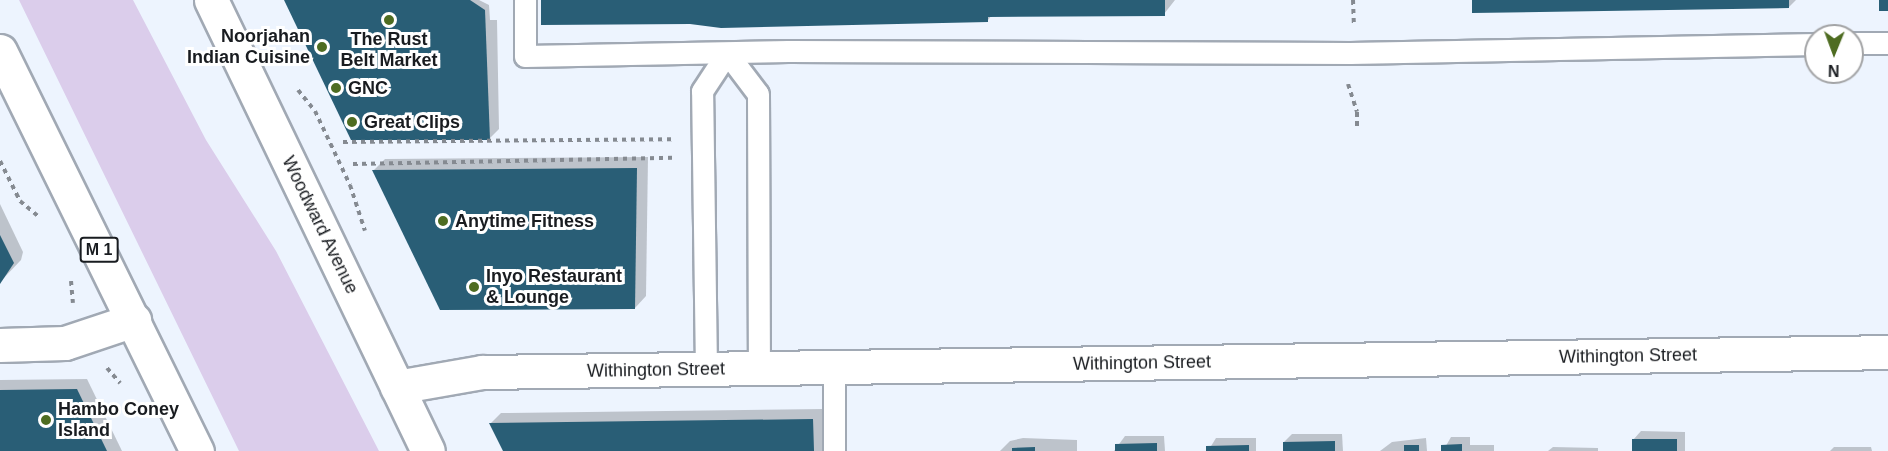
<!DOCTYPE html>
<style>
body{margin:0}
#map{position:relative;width:1888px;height:451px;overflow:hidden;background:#edf4fe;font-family:Helvetica,sans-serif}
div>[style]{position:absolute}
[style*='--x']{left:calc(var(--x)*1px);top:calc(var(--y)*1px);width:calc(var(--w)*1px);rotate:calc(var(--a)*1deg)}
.green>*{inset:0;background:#dbcdeb}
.shadow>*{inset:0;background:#0003}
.building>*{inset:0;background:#295e76}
.path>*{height:4px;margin-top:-2px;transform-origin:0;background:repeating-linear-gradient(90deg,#858a91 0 4.5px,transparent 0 9px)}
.roads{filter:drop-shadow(2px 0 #a1a9b4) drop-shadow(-2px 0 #a1a9b4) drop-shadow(0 2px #a1a9b4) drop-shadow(0 -2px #a1a9b4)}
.service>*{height:21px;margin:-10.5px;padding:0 10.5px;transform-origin:10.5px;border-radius:10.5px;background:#fff}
.minor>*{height:33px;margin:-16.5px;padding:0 16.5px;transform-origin:16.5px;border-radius:16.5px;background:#fff}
.primary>*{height:33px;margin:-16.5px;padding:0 16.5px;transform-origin:16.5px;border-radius:16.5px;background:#fff}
.dots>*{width:16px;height:16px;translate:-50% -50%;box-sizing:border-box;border:3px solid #fff;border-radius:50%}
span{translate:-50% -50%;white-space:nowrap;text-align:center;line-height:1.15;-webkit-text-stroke:6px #fff;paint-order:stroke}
.shield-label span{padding:2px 4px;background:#fff;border:2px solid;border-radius:4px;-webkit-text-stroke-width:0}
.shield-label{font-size:16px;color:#191c20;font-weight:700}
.poi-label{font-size:18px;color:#191c20;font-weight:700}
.right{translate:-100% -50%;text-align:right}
.left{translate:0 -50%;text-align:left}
.street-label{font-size:18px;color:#191c20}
.north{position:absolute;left:1804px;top:24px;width:60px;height:60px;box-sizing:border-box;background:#fff;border:2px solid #a3a4a6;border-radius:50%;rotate:181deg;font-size:16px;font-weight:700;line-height:24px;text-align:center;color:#191c20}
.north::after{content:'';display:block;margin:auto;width:21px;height:27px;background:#4e6c21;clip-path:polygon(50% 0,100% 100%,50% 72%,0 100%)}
</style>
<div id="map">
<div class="green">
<div style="clip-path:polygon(19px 0,133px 0,206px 140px,276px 251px,379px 451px,239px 451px)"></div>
</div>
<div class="shadow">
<div style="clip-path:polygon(285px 0,479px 0,489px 5px,490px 20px,497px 20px,499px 129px,489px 139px)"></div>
<div style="clip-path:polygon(542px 0,1175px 0,1164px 14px,992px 15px,988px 20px)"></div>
<div style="clip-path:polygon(1473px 0,1796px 0,1789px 7px)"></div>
<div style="clip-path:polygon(648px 157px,646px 296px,635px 308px,374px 170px,385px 159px)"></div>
<div style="clip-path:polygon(0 204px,23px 252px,21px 260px,0 282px)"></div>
<div style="clip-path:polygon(87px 379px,122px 451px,0 451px,0 380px)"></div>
<div style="clip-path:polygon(823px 409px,824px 451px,505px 451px,491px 423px,501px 413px)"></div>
<div style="clip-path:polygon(1641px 431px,1685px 432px,1685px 451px,1633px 451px,1633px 440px)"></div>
<div style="clip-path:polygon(1292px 434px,1342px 434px,1343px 451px,1284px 451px,1284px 442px)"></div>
<div style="clip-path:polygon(1125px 436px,1164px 436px,1165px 451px,1114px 451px)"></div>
<div style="clip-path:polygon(1451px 437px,1470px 437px,1470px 445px,1494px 445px,1494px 451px,1443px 451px)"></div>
<div style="clip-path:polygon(1023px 438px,1077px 440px,1077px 451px,1000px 451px,1010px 441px)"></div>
<div style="clip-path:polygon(1216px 438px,1256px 438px,1256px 451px,1208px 451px)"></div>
<div style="clip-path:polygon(1426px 438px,1427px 451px,1380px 451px,1392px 442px)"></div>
<div style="clip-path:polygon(1553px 447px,1598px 448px,1598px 451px,1548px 451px)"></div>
<div style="clip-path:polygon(1834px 447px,1871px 447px,1872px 451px,1830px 451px)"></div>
</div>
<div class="building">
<div style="clip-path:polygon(284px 0,470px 0,485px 10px,490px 140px,351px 140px)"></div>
<div style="clip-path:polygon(541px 0,1165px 0,1165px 16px,988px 17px,988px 22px,721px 28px,690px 24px,541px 25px)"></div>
<div style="clip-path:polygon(1472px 0,1789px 0,1789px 8px,1472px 13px)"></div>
<div style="clip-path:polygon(1879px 0,1888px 0,1888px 11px,1879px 11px)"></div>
<div style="clip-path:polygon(637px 168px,635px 309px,440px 310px,372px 170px)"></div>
<div style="clip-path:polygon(0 235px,14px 263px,0 284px)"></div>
<div style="clip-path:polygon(77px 389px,107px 451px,0 451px,0 390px)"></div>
<div style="clip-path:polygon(813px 419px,814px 451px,503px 451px,489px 423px)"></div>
<div style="clip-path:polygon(1632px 439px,1677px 439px,1677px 451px,1632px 451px)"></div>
<div style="clip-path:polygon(1335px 441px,1335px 451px,1283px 451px,1283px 442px)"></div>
<div style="clip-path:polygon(1157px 443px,1157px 451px,1115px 451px,1115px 444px)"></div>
<div style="clip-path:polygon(1462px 444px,1462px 451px,1441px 451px,1441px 445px)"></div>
<div style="clip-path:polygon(1249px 445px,1249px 451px,1206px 451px,1206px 446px)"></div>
<div style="clip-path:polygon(1404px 445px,1419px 445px,1419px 451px,1404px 451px)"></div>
<div style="clip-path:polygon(1035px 447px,1035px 451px,1012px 451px,1012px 448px)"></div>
</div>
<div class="path">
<div style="--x:1353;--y:0;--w:23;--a:88"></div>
<div style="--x:1348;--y:84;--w:29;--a:72"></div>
<div style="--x:1357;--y:112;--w:18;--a:90"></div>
<div style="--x:298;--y:90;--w:27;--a:51"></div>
<div style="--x:315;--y:111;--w:82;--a:64.7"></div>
<div style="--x:350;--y:185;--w:48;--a:71.9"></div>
<div style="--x:343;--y:142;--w:329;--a:-0.5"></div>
<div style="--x:0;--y:161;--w:45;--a:63.4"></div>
<div style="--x:20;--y:201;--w:23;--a:40"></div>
<div style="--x:353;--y:164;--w:320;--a:-1.1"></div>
<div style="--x:71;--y:281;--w:22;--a:85"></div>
<div style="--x:107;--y:368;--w:20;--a:49"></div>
</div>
<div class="roads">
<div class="service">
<div style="--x:525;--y:0;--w:56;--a:90"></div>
<div style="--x:525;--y:56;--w:263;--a:-1.1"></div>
<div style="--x:788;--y:51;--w:562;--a:0.2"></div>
<div style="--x:1350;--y:53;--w:466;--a:-1.1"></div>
<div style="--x:1852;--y:43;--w:36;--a:0"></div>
<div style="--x:706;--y:370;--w:279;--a:-90.8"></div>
<div style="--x:702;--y:91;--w:45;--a:-56.7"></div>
<div style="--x:727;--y:53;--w:51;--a:52.9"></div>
<div style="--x:758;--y:94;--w:275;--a:89.8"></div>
<div style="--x:834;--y:451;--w:83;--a:-90"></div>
</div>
<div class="minor">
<div style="--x:0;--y:345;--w:65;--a:-1.8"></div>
<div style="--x:65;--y:343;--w:73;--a:-18.4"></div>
<div style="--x:397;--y:387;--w:86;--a:-10"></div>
<div style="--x:482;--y:372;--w:1406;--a:-0.81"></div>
</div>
<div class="primary">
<div style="--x:211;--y:0;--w:500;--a:64.31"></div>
<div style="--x:0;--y:51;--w:446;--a:63.8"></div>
</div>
</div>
<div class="dots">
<div style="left:389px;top:20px;background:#4e6c21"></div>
<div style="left:322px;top:47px;background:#4e6c21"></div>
<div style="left:336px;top:88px;background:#4e6c21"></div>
<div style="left:352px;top:122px;background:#4e6c21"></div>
<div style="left:443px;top:221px;background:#4e6c21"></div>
<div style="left:474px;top:287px;background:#4e6c21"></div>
<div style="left:46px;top:420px;background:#4e6c21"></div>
</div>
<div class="shield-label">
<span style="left:99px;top:250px">M 1</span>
</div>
<div class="poi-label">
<span class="right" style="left:310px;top:47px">Noorjahan<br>Indian Cuisine</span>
<span style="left:389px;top:50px">The Rust<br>Belt Market</span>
<span class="left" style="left:348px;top:88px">GNC</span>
<span class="left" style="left:364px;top:122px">Great Clips</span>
<span class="left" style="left:455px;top:221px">Anytime Fitness</span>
<span class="left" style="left:486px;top:287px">Inyo Restaurant<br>&amp; Lounge</span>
<span class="left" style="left:58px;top:420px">Hambo Coney<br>Island</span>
</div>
<div class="street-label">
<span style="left:320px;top:225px;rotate:64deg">Woodward Avenue</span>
<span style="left:1628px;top:356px;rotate:-1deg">Withington Street</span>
<span style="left:1142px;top:363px;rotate:-1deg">Withington Street</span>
<span style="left:656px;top:370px;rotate:-1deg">Withington Street</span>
</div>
<div class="north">N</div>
</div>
